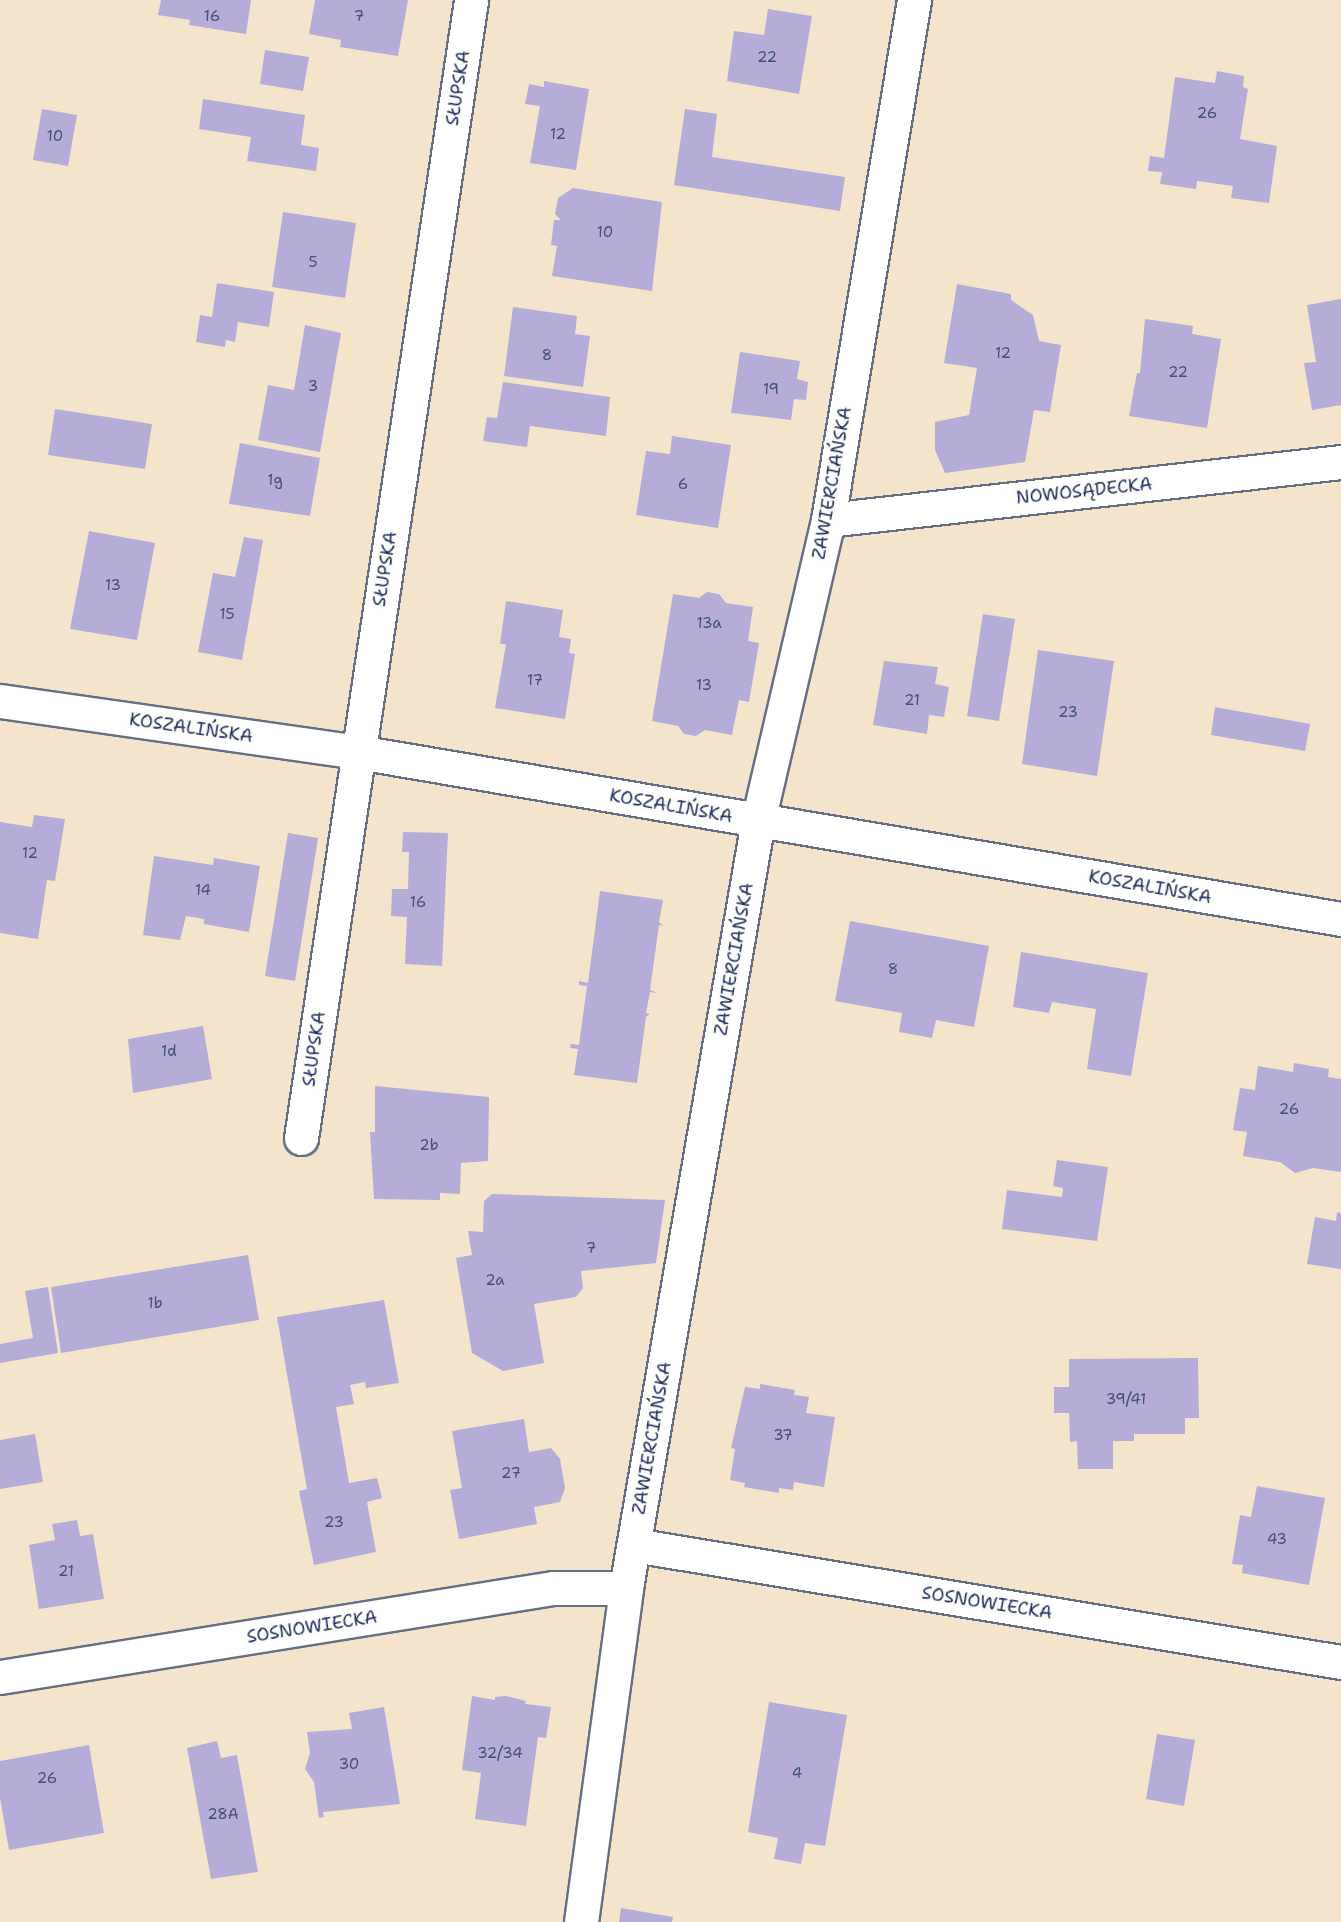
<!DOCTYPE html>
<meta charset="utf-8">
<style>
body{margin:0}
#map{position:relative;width:1341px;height:1922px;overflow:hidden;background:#f5e4cc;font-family:"Shantell Sans",sans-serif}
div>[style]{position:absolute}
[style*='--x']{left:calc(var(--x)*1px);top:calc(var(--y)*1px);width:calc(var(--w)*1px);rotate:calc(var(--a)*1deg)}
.building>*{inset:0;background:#b5acd8}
.roads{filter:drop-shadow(2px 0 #676e84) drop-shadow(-2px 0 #676e84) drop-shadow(0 2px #676e84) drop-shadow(0 -2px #676e84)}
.street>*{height:33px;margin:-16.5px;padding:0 16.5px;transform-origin:16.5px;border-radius:16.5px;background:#fff}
span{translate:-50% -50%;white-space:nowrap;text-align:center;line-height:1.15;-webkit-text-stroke:6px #fdfcf7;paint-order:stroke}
.number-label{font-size:15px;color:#424e7c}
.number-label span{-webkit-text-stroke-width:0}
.street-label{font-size:18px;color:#1b2f5e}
</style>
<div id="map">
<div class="building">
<div style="clip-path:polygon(161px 0,251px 0,246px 34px,189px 25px,190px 20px,158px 15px)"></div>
<div style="clip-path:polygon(315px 0,408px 0,398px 56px,340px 47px,341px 40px,309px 34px)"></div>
<div style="clip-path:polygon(768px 9px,812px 16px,799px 94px,727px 81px,734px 31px,764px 35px)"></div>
<div style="clip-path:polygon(265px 50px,309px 57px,303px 91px,260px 84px)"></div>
<div style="clip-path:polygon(1217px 71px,1244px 76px,1243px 87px,1248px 89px,1240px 139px,1277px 146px,1269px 203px,1231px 198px,1233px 186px,1197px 181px,1196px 189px,1160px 184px,1162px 172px,1148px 171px,1150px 156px,1164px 158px,1175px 77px,1215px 83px)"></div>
<div style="clip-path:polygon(544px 81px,589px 89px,576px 170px,530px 163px,540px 106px,525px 104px,529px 84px,544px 87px)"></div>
<div style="clip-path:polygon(203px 99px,305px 115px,301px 145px,319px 148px,316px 171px,247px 161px,251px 137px,199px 129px)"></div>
<div style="clip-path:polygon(42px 109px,77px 115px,68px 166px,33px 160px)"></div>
<div style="clip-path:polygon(685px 109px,717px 114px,712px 157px,845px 177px,840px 211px,674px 185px)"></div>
<div style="clip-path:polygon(573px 188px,662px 202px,652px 291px,552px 276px,557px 246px,551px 245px,554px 220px,561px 220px,555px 214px,558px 198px)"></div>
<div style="clip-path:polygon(283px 212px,356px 223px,345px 298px,272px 287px)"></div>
<div style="clip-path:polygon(217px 283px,274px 292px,269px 327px,238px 322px,235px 342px,226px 340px,225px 347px,196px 342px,200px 315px,212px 317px)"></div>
<div style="clip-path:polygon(957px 284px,1011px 294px,1011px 300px,1033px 315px,1039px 341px,1061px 345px,1050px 412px,1034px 410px,1025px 462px,945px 473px,935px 450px,935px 422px,969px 415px,977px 368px,944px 363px)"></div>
<div style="clip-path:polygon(1341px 299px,1341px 405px,1312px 410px,1304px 363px,1316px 362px,1307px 305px)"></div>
<div style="clip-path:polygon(513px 307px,577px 316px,575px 334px,590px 336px,583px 387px,504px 376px)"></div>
<div style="clip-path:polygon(1145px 319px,1193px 326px,1192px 334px,1221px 339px,1207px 428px,1129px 416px,1137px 373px,1140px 373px)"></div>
<div style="clip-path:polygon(305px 325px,341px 333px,320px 452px,258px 440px,268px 385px,294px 390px)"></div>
<div style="clip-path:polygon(740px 352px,800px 361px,797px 379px,808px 382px,806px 400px,794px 399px,791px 420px,731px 413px)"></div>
<div style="clip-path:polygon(503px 382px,610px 397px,606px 436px,530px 426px,527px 447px,483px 441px,487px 417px,497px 418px)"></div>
<div style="clip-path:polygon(55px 409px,152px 424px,145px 469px,48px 455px)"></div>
<div style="clip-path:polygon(672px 436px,731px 445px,718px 528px,636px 515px,646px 451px,670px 454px)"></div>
<div style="clip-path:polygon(240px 443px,320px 458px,310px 516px,229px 504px)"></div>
<div style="clip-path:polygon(89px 531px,155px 543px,137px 640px,70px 629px)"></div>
<div style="clip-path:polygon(244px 537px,263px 540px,242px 660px,198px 652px,213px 573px,235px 577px)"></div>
<div style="clip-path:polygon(707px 592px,719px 594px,726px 603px,753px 607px,748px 641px,759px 643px,749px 702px,739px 700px,732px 735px,705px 730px,696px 736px,684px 734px,678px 726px,652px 721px,673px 594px,699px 598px)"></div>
<div style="clip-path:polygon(506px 601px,563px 610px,559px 637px,571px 639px,569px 653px,575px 654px,565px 719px,495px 708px,506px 644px,500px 644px)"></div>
<div style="clip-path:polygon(983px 614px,1015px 619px,999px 721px,967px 716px)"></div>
<div style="clip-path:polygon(1038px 650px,1114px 661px,1097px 776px,1022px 764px)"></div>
<div style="clip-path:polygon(884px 661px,938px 667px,935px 684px,949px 687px,944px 717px,929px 715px,927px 734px,873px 725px)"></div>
<div style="clip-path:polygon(1215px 707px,1310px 724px,1305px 751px,1211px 735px)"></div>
<div style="clip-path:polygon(34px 815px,65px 819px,55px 881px,47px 880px,38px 939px,0 933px,0 822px,32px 827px)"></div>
<div style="clip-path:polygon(403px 832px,448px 833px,442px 966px,405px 964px,407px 917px,391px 916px,392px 889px,408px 889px,409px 852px,402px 852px)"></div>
<div style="clip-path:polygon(288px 833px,318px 838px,295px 981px,265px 976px)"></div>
<div style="clip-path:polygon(154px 856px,213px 865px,214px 858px,260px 866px,249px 932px,204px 924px,204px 919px,186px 916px,180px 940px,143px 935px)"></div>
<div style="clip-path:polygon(600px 891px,663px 900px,659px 922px,663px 926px,659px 925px,650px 990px,658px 993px,650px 992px,646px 1013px,650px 1014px,646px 1017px,637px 1083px,574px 1075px,578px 1049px,570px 1048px,571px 1044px,579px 1045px,587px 986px,579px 985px,579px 981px,588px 983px)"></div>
<div style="clip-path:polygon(850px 921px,989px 946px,974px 1027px,936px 1020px,932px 1038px,899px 1032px,902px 1013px,835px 1001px)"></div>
<div style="clip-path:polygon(1021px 952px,1148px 973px,1131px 1076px,1087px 1069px,1096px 1009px,1052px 1002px,1049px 1013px,1013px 1007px)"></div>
<div style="clip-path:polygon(203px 1026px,212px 1079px,133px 1093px,128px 1039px)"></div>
<div style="clip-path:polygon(1294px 1063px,1329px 1069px,1328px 1077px,1341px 1079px,1341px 1172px,1313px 1168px,1295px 1173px,1280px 1162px,1243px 1156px,1247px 1132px,1233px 1130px,1240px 1088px,1255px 1090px,1258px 1066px,1293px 1072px)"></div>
<div style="clip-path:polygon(375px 1086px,489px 1097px,488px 1161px,461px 1163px,460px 1194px,440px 1193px,440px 1200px,374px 1199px,370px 1132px,375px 1132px)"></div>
<div style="clip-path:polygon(1057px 1160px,1108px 1167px,1097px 1241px,1002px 1229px,1007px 1190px,1062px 1197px,1063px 1188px,1053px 1186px)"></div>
<div style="clip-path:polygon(492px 1194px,665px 1200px,656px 1263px,581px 1271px,583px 1288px,576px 1297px,534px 1304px,544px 1363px,503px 1371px,472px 1353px,456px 1258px,472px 1255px,468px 1231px,483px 1232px,484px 1201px)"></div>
<div style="clip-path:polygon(1337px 1212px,1341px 1213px,1341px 1269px,1307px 1264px,1315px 1217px,1336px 1221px)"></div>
<div style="clip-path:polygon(248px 1255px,259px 1320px,61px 1353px,51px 1287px)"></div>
<div style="clip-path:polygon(48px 1287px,58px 1353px,0 1363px,0 1344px,33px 1338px,25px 1291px)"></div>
<div style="clip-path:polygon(384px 1300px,399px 1383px,366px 1388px,365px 1382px,350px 1385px,354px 1404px,336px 1407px,349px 1483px,377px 1478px,382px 1498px,367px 1502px,376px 1552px,314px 1565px,299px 1491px,307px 1489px,277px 1317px)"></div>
<div style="clip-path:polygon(1198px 1358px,1199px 1418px,1185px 1418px,1185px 1434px,1134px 1434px,1134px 1441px,1113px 1441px,1113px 1469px,1078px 1469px,1077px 1441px,1070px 1442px,1069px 1413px,1054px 1413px,1054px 1387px,1069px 1387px,1069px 1359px)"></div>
<div style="clip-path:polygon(760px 1384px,795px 1390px,794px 1395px,809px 1397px,806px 1413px,835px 1417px,824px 1487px,794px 1482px,793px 1490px,779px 1488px,779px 1493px,744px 1487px,745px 1483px,730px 1480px,735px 1449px,731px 1448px,745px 1387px,760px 1389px)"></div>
<div style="clip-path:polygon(524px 1419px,529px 1452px,551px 1448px,560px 1459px,565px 1488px,560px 1502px,534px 1507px,537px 1524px,459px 1539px,450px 1490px,462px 1488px,452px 1431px)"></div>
<div style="clip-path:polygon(35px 1434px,43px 1482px,0 1489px,0 1440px)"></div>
<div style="clip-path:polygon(1257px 1486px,1325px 1498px,1309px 1585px,1242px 1573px,1243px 1565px,1232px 1564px,1240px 1515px,1251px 1517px)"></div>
<div style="clip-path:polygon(77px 1520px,80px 1536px,93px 1534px,104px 1599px,39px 1609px,29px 1545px,55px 1540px,52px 1524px)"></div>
<div style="clip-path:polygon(472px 1696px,495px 1700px,495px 1697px,506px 1696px,526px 1701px,525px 1704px,551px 1707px,546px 1738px,538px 1737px,526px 1826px,475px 1819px,481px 1773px,462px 1770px)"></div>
<div style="clip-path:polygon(769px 1702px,847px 1715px,825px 1846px,805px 1843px,801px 1864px,774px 1859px,778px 1838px,748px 1832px)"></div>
<div style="clip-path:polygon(384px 1707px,400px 1804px,323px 1812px,324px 1817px,319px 1818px,314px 1782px,305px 1769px,310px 1753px,307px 1732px,352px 1729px,349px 1713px)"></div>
<div style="clip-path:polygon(1157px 1734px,1195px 1740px,1184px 1806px,1146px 1799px)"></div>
<div style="clip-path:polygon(217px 1741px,221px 1758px,237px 1755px,258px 1872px,211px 1879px,187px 1748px)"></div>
<div style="clip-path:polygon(89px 1745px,104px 1833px,9px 1850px,0 1798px,0 1761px)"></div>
<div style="clip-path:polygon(621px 1908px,673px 1917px,672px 1922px,619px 1922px)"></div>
</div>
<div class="roads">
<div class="street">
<div style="--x:828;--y:520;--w:516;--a:-6.45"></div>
<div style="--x:0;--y:701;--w:362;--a:8.1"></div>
<div style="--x:358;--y:752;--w:997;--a:9.64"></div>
<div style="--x:301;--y:1138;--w:1151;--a:-81.5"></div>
<div style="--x:634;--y:1545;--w:717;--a:9.4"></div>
<div style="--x:0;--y:1677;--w:560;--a:-9.14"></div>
<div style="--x:553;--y:1588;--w:73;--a:0"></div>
<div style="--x:581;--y:1922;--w:337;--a:-82.3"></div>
<div style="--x:626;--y:1588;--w:778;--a:-80.24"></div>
<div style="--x:758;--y:821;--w:309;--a:-76.9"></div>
<div style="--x:828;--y:520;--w:527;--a:-80.61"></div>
</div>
</div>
<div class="number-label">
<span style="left:212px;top:17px">16</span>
<span style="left:359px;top:17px">7</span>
<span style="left:767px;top:58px">22</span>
<span style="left:1207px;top:114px">26</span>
<span style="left:558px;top:135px">12</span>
<span style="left:55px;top:137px">10</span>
<span style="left:605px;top:233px">10</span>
<span style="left:313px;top:263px">5</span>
<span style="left:1003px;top:354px">12</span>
<span style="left:547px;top:356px">8</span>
<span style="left:1178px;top:373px">22</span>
<span style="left:313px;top:387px">3</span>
<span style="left:771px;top:390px">19</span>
<span style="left:275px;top:481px">1g</span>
<span style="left:683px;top:485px">6</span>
<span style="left:113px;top:586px">13</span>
<span style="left:227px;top:615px">15</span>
<span style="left:709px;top:624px">13a</span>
<span style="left:535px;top:681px">17</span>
<span style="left:704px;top:686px">13</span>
<span style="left:912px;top:701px">21</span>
<span style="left:1068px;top:713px">23</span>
<span style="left:30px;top:854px">12</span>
<span style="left:203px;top:891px">14</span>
<span style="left:418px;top:903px">16</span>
<span style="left:893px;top:970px">8</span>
<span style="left:169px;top:1052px">1d</span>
<span style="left:1289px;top:1110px">26</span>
<span style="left:429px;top:1146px">2b</span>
<span style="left:591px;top:1249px">7</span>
<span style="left:495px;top:1281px">2a</span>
<span style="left:155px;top:1304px">1b</span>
<span style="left:1126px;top:1400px">39/41</span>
<span style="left:783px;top:1436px">37</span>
<span style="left:511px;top:1474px">27</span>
<span style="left:334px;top:1523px">23</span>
<span style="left:1277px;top:1540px">43</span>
<span style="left:66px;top:1572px">21</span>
<span style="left:500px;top:1754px">32/34</span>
<span style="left:349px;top:1765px">30</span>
<span style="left:797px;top:1774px">4</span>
<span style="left:47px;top:1779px">26</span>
<span style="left:223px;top:1815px">28A</span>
</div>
<div class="street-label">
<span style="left:458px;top:88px;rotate:-81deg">SŁUPSKA</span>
<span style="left:832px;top:483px;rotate:-80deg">ZAWIERCIAŃSKA</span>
<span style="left:1084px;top:491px;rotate:-6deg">NOWOSĄDECKA</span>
<span style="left:385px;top:569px;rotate:-81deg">SŁUPSKA</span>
<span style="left:191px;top:728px;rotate:8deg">KOSZALIŃSKA</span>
<span style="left:671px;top:806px;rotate:10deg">KOSZALIŃSKA</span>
<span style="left:1150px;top:887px;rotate:10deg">KOSZALIŃSKA</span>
<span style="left:734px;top:959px;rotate:-80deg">ZAWIERCIAŃSKA</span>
<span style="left:314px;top:1049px;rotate:-82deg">SŁUPSKA</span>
<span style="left:652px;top:1438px;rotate:-80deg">ZAWIERCIAŃSKA</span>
<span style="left:987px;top:1603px;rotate:9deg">SOSNOWIECKA</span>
<span style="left:312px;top:1627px;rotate:-9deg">SOSNOWIECKA</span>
</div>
</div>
